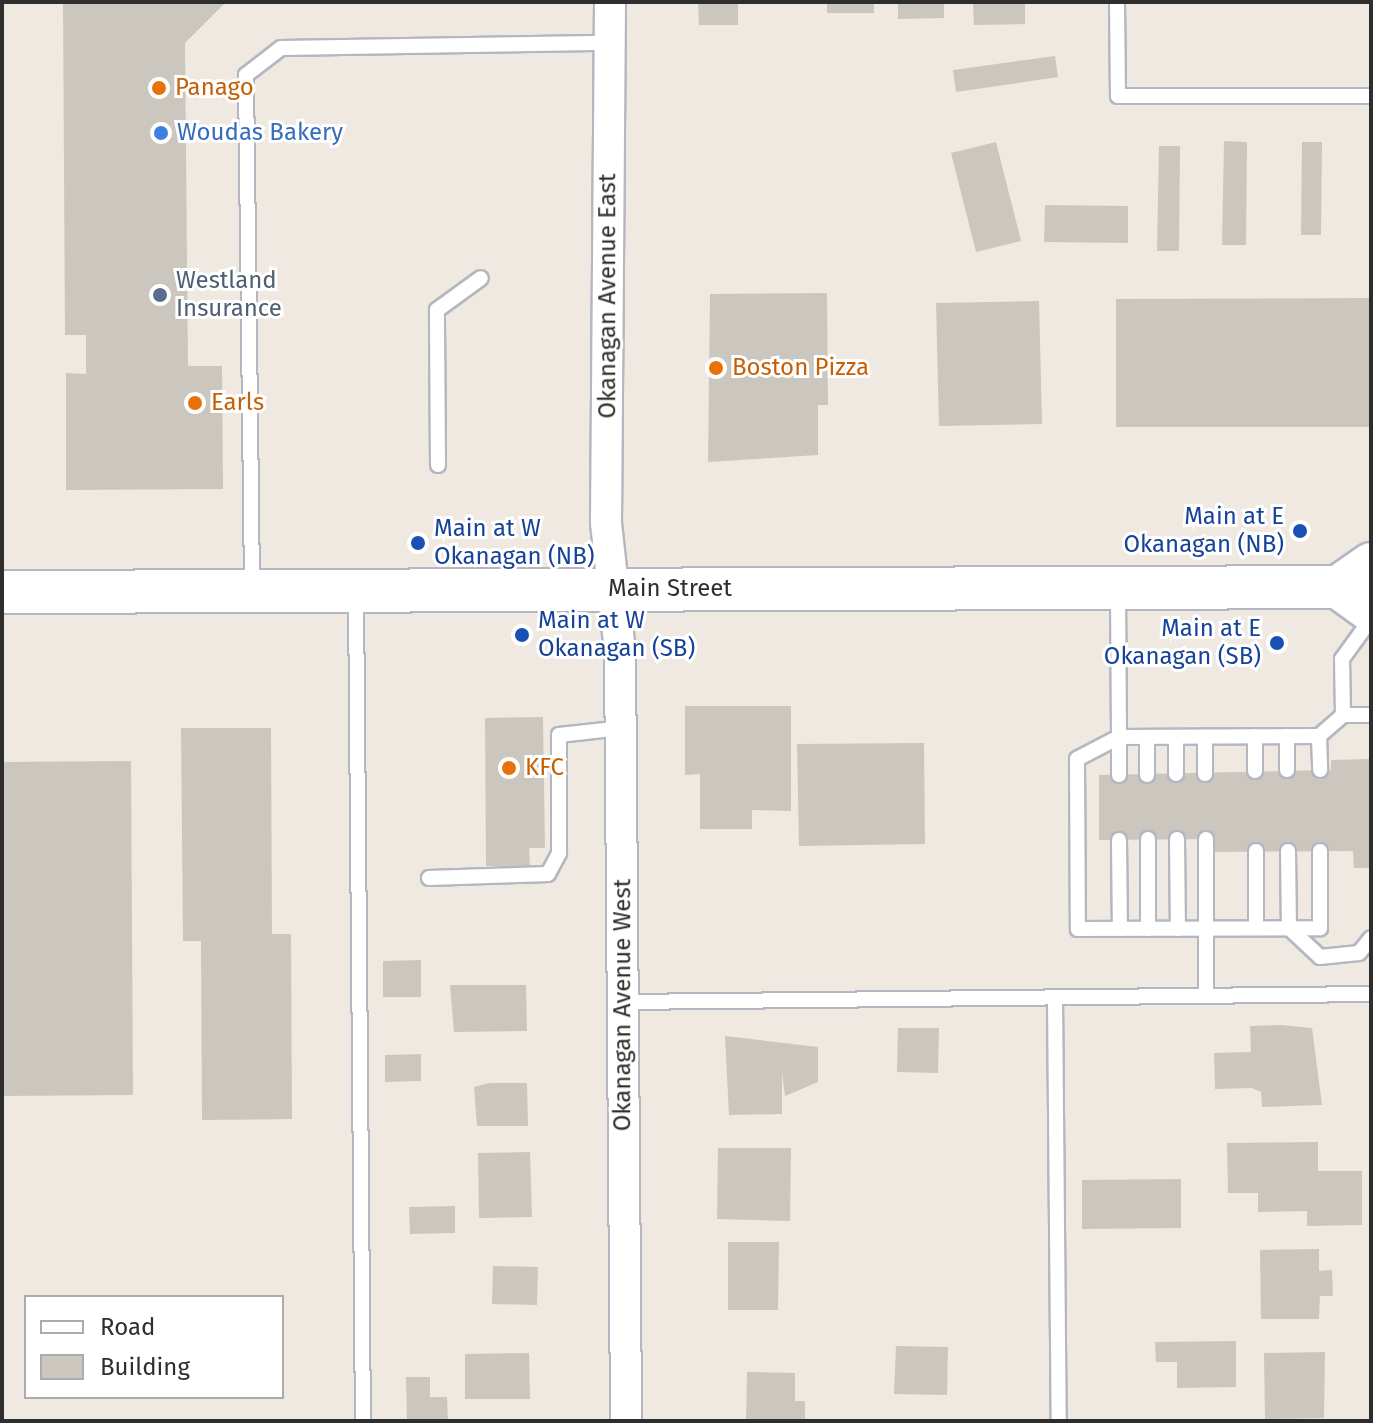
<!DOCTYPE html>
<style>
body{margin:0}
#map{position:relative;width:1373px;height:1423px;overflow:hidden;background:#efe9e1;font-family:"Fira Sans",sans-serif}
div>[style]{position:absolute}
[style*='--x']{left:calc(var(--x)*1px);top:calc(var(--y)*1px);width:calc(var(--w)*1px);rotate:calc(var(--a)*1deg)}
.building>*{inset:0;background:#cbc7bf}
.roads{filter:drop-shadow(2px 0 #b4b7c1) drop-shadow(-2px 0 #b4b7c1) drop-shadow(0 2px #b4b7c1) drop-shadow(0 -2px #b4b7c1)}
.lane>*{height:14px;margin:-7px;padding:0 7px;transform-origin:7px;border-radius:7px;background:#fff}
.street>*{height:30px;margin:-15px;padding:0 15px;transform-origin:15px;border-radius:15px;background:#fff}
.secondary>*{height:42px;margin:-21px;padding:0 21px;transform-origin:21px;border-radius:21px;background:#fff}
.dots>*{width:22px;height:22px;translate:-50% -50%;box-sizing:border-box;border:4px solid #fff;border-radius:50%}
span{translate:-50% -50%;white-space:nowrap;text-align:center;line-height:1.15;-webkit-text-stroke:6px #fff;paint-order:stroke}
.food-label{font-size:24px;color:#c56008}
.left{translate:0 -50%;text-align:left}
.shop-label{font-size:24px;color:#366cbe}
.service-label{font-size:24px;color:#4e5e75}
.street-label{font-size:24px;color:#2e2e2e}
.transit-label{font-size:24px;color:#164399}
.right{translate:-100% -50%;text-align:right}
.frame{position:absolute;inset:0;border:4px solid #2e2e2e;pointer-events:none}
.legend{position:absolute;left:24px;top:1295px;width:260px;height:104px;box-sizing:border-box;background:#fff;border:2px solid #ababab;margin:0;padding:10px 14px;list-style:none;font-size:24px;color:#2e2e2e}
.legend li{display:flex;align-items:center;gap:16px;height:40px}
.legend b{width:40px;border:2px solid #ababab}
</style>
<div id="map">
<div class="building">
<div style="clip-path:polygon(63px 2px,226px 2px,185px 43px,188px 366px,222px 366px,223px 489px,66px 490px,66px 373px,86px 374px,86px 335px,65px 335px)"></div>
<div style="clip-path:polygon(698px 2px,738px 2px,738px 25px,699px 25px)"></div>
<div style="clip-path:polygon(827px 2px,874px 2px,874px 13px,827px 13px)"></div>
<div style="clip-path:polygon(898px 2px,944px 2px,944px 18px,898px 19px)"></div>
<div style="clip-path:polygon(973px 2px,1025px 2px,1025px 24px,974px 25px)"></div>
<div style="clip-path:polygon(1055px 56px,1058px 77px,956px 92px,953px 70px)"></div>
<div style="clip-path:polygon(1224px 141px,1247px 142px,1246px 245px,1222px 245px)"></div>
<div style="clip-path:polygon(996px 142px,1021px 241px,976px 252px,951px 153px)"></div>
<div style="clip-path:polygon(1302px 142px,1322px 142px,1321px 235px,1301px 235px)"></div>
<div style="clip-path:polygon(1159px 146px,1180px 146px,1179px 251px,1157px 251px)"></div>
<div style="clip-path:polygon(1045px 205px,1128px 206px,1128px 243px,1044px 242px)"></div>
<div style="clip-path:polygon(827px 293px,828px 405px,818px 405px,818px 455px,708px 462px,710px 294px)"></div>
<div style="clip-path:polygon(1371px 298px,1371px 427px,1116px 427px,1116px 299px)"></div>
<div style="clip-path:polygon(1039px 301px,1042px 424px,939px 426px,936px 303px)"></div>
<div style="clip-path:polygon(685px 706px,791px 706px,791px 811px,752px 810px,752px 829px,700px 829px,700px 774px,685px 775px)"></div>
<div style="clip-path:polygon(543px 717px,545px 848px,529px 848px,530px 866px,486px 866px,485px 718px)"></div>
<div style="clip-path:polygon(181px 728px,271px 728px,272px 934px,291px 934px,292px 1119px,202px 1120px,201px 941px,183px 941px)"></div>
<div style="clip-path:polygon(924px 743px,925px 844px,799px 846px,797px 744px)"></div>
<div style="clip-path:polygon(1371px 759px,1371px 868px,1354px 868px,1353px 851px,1215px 852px,1215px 839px,1099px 840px,1099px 775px,1331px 770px,1331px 760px)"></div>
<div style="clip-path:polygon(131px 761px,133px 1095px,2px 1096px,2px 762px)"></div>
<div style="clip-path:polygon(421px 960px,421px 997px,383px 997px,383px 961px)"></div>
<div style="clip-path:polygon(450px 985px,526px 985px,527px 1031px,454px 1032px)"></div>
<div style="clip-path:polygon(1281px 1025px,1312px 1028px,1322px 1105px,1262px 1107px,1261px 1092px,1252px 1088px,1215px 1089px,1214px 1053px,1251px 1052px,1250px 1026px)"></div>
<div style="clip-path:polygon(898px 1028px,939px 1028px,938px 1073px,897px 1072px)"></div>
<div style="clip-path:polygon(725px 1036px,818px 1047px,818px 1082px,785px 1096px,782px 1073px,782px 1114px,729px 1115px)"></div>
<div style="clip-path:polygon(421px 1054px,421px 1081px,385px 1082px,385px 1055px)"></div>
<div style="clip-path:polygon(489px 1083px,527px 1083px,528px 1126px,477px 1126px,474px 1087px)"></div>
<div style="clip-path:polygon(1318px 1142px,1318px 1171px,1362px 1171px,1362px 1225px,1307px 1226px,1307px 1211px,1258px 1212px,1258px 1193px,1228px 1193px,1227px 1143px)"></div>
<div style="clip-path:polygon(718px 1148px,791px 1148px,790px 1221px,717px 1219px)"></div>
<div style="clip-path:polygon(530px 1152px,532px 1217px,479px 1218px,478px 1153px)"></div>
<div style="clip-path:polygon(1181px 1179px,1181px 1228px,1082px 1229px,1082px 1180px)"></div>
<div style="clip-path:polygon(455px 1206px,455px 1233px,410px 1234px,409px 1207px)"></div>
<div style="clip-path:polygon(728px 1242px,779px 1242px,778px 1310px,728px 1310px)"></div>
<div style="clip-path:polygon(1319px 1249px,1319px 1271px,1332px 1270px,1333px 1296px,1320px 1296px,1319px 1319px,1261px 1319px,1260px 1250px)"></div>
<div style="clip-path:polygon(493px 1266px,538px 1267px,537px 1305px,492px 1304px)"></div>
<div style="clip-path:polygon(1236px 1341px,1236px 1387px,1177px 1388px,1177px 1362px,1156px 1362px,1155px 1342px)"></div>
<div style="clip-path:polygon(896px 1346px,948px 1347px,947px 1395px,894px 1394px)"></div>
<div style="clip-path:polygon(1325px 1352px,1324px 1418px,1265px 1419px,1264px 1353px)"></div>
<div style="clip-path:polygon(529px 1353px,530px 1399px,465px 1399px,465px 1354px)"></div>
<div style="clip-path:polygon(747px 1372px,795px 1373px,795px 1401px,805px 1401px,805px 1421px,746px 1421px)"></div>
<div style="clip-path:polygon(406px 1377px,430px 1377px,430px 1397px,447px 1397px,448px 1421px,407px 1421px)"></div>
</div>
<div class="roads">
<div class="lane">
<div style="--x:1117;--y:2;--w:94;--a:89.4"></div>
<div style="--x:1118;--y:96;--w:253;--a:0"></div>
<div style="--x:438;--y:465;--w:155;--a:-90.4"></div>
<div style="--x:437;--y:310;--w:54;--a:-36"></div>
<div style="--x:252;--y:587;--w:512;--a:-90.67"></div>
<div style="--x:246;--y:75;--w:44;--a:-37.6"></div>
<div style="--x:281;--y:48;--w:329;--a:-0.9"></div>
<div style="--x:1118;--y:591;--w:146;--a:89.6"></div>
<div style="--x:1119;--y:737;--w:200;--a:-0.3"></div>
<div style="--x:1319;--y:736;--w:32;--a:-41"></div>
<div style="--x:1343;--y:715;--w:56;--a:-91"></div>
<div style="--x:1342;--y:659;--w:49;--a:-54.1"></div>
<div style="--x:356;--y:593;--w:828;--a:89.52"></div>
<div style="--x:1343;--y:715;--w:28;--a:0"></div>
<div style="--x:1255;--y:736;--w:35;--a:90"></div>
<div style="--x:1287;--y:736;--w:34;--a:90"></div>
<div style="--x:1319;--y:736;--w:34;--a:88"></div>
<div style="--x:1147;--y:737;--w:38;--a:90"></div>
<div style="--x:1176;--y:737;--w:37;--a:90"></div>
<div style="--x:1205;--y:737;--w:37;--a:90"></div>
<div style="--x:1119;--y:775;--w:38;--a:-90"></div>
<div style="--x:1119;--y:737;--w:47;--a:152.4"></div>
<div style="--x:1077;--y:759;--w:170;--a:89.7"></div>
<div style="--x:1078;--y:929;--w:242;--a:-0.2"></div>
<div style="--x:1320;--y:928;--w:77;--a:-90"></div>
<div style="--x:1148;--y:839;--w:90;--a:90"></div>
<div style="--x:1177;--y:839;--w:90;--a:89.4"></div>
<div style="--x:1206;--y:839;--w:157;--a:90"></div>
<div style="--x:1119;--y:840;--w:89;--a:89.4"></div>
<div style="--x:1256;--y:851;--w:77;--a:90"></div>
<div style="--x:1288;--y:851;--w:77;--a:89.3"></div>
<div style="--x:1289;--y:928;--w:42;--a:43.1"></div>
<div style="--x:1320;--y:957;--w:39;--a:-6"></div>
<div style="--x:1359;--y:953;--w:19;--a:-51"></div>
<div style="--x:429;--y:878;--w:119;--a:-1.9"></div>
<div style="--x:548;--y:874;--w:24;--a:-62"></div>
<div style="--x:559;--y:853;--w:118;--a:-90"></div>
<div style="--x:559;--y:735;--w:62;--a:-6.4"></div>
<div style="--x:1055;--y:997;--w:424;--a:89.5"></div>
<div style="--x:623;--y:1002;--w:748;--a:-0.61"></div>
</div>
<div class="street">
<div style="--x:610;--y:2;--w:521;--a:90.44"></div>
<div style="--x:606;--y:523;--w:129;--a:83.8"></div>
<div style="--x:620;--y:651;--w:770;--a:89.55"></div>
</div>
<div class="secondary">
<div style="--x:1338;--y:587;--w:41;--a:36"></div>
<div style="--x:2;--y:592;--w:1336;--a:-0.21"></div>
<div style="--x:1338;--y:587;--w:40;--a:-34.9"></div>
</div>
</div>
<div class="dots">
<div style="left:159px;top:88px;background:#e8710a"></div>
<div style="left:161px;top:133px;background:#3f7fe0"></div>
<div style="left:160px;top:295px;background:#5c6f8a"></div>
<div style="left:716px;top:368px;background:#e8710a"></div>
<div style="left:195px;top:403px;background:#e8710a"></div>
<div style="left:1300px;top:531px;background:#1a4fb4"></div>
<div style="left:418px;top:543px;background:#1a4fb4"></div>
<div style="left:522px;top:635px;background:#1a4fb4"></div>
<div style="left:1277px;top:643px;background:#1a4fb4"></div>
<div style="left:509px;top:768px;background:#e8710a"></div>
</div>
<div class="food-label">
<span class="left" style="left:175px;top:88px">Panago</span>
<span class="left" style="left:732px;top:368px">Boston Pizza</span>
<span class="left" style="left:211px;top:403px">Earls</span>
<span class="left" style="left:525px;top:768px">KFC</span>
</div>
<div class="shop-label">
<span class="left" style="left:177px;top:133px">Woudas Bakery</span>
</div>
<div class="service-label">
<span class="left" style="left:176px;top:295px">Westland<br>Insurance</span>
</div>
<div class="street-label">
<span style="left:608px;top:296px;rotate:-90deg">Okanagan Avenue East</span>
<span style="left:670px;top:589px">Main Street</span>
<span style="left:623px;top:1005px;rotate:-90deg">Okanagan Avenue West</span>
</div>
<div class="transit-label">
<span class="right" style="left:1284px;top:531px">Main at E<br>Okanagan (NB)</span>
<span class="left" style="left:434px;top:543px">Main at W<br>Okanagan (NB)</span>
<span class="left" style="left:538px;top:635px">Main at W<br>Okanagan (SB)</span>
<span class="right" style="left:1261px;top:643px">Main at E<br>Okanagan (SB)</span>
</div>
<div class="frame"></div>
<ul class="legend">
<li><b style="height:10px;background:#fff"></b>Road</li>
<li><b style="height:22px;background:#cbc7bf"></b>Building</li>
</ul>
</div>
